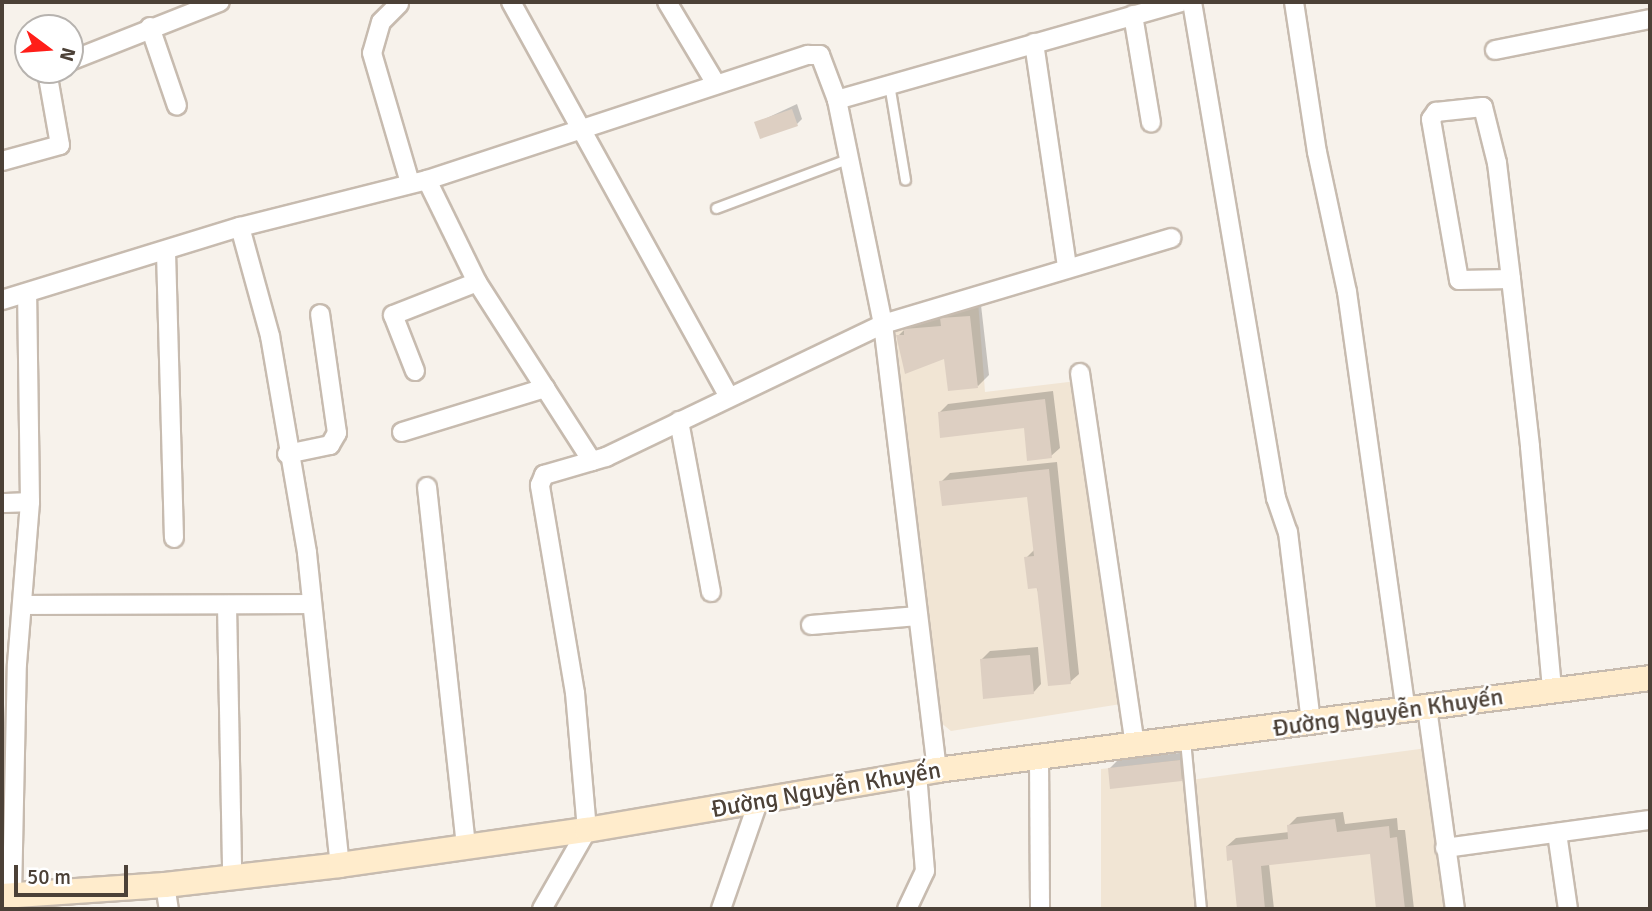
<!DOCTYPE html>
<meta charset="utf-8">
<style>
body{margin:0}
#map{position:relative;width:1652px;height:911px;overflow:hidden;background:#f7f2eb;font-family:Signika,sans-serif}
div>[style]{position:absolute}
[style*='--x']{left:calc(var(--x)*1px);top:calc(var(--y)*1px);width:calc(var(--w)*1px);rotate:calc(var(--a)*1deg)}
.education>*{inset:0;background:#f1e5d4}
.shadow>*{inset:0;background:#0003}
.building>*{inset:0;background:#ddcfc2}
.roads{filter:drop-shadow(2px 0 #c7bbaf) drop-shadow(-2px 0 #c7bbaf) drop-shadow(0 2px #c7bbaf) drop-shadow(0 -2px #c7bbaf)}
.lane>*{height:9px;margin:-4.5px;padding:0 4.5px;transform-origin:4.5px;border-radius:4.5px;background:#fff}
.street>*{height:18px;margin:-9px;padding:0 9px;transform-origin:9px;border-radius:9px;background:#fff}
.secondary>*{height:24px;margin:-12px;padding:0 12px;transform-origin:12px;border-radius:12px;background:#ffeccc}
span{translate:-50% -50%;white-space:nowrap;text-align:center;line-height:1.15;-webkit-text-stroke:5px #fff;paint-order:stroke}
.street-label{font-size:24px;color:#4c4137}
.frame{position:absolute;inset:0;border:4px solid #4c4137;pointer-events:none}
.north{position:absolute;left:14px;top:14px;width:70px;height:70px;box-sizing:border-box;background:#fff;border:2px solid #b7b3af;border-radius:50%;rotate:106deg;font-size:19px;font-weight:700;line-height:28px;text-align:center;color:#4c4137}
.north::after{content:'';display:block;margin:auto;width:24px;height:32px;background:#ff1e19;clip-path:polygon(50% 0,100% 100%,50% 72%,0 100%)}
.scale{position:absolute;left:14px;top:865px;width:114px;height:32px;box-sizing:border-box;border:4px solid #4c4137;border-top:0;padding-left:9px;font-size:21px;line-height:24px;white-space:nowrap;color:#4c4137;-webkit-text-stroke:5px #fff;paint-order:stroke}
</style>
<div id="map">
<div class="education">
<div style="clip-path:polygon(978px 301px,985px 392px,1077px 381px,1121px 704px,951px 731px,940px 722px,895px 327px)"></div>
<div style="clip-path:polygon(1427px 748px,1449px 909px,1101px 909px,1101px 769px,1180px 760px,1183px 781px)"></div>
</div>
<div class="shadow">
<div style="clip-path:polygon(797px 104px,802px 119px,797px 124px,756px 123px)"></div>
<div style="clip-path:polygon(981px 305px,989px 375px,978px 386px,946px 357px,907px 372px,898px 336px,910px 324px,917px 318px,945px 316px,954px 308px)"></div>
<div style="clip-path:polygon(1053px 391px,1060px 448px,1051px 456px,1025px 426px,939px 413px,948px 404px)"></div>
<div style="clip-path:polygon(1057px 462px,1079px 674px,1070px 682px,1026px 558px,1035px 549px,1029px 495px,941px 482px,950px 473px)"></div>
<div style="clip-path:polygon(1038px 647px,1041px 684px,1033px 693px,981px 660px,990px 651px)"></div>
<div style="clip-path:polygon(1188px 752px,1190px 771px,1181px 780px,1110px 768px,1118px 760px)"></div>
<div style="clip-path:polygon(1343px 812px,1345px 824px,1397px 818px,1398px 830px,1405px 830px,1414px 909px,1378px 909px,1371px 852px,1269px 864px,1274px 909px,1239px 909px,1234px 858px,1227px 846px,1236px 838px,1289px 832px,1289px 825px,1297px 817px)"></div>
</div>
<div class="building">
<div style="clip-path:polygon(792px 109px,798px 126px,760px 139px,754px 122px)"></div>
<div style="clip-path:polygon(970px 316px,978px 388px,948px 391px,944px 359px,905px 374px,896px 335px,904px 335px,904px 329px,941px 326px,940px 318px)"></div>
<div style="clip-path:polygon(1045px 399px,1052px 458px,1027px 461px,1024px 428px,940px 438px,938px 412px)"></div>
<div style="clip-path:polygon(1049px 469px,1071px 684px,1048px 686px,1037px 588px,1028px 589px,1024px 557px,1034px 556px,1027px 497px,942px 506px,939px 481px)"></div>
<div style="clip-path:polygon(1030px 655px,1034px 694px,983px 699px,980px 659px)"></div>
<div style="clip-path:polygon(1180px 760px,1182px 781px,1110px 789px,1108px 768px)"></div>
<div style="clip-path:polygon(1335px 819px,1337px 832px,1389px 826px,1390px 838px,1397px 837px,1405px 909px,1376px 909px,1370px 854px,1261px 866px,1265px 909px,1237px 909px,1232px 860px,1227px 861px,1226px 846px,1288px 839px,1287px 825px)"></div>
</div>
<div class="roads">
<div class="lane">
<div style="--x:889;--y:84;--w:97;--a:80.5"></div>
<div style="--x:716;--y:208;--w:143;--a:-20.5"></div>
<div style="--x:1185;--y:740;--w:170;--a:84.6"></div>
</div>
<div class="street">
<div style="--x:511;--y:2;--w:449;--a:61.1"></div>
<div style="--x:667;--y:2;--w:96;--a:59.1"></div>
<div style="--x:1192;--y:2;--w:503;--a:80.39"></div>
<div style="--x:1276;--y:498;--w:36;--a:71"></div>
<div style="--x:1288;--y:532;--w:192;--a:83.1"></div>
<div style="--x:1294;--y:2;--w:152;--a:81.3"></div>
<div style="--x:1317;--y:152;--w:143;--a:77.9"></div>
<div style="--x:1347;--y:292;--w:423;--a:82"></div>
<div style="--x:399;--y:4;--w:25;--a:135"></div>
<div style="--x:381;--y:22;--w:32;--a:106"></div>
<div style="--x:372;--y:53;--w:135;--a:73.7"></div>
<div style="--x:1133;--y:15;--w:109;--a:80.5"></div>
<div style="--x:150;--y:27;--w:83;--a:71.1"></div>
<div style="--x:1034;--y:43;--w:226;--a:81.6"></div>
<div style="--x:1495;--y:50;--w:158;--a:-11.3"></div>
<div style="--x:70;--y:61;--w:161;--a:-21.5"></div>
<div style="--x:837;--y:100;--w:357;--a:-15.9"></div>
<div style="--x:2;--y:161;--w:60;--a:-15.4"></div>
<div style="--x:60;--y:145;--w:69;--a:-100"></div>
<div style="--x:48;--y:77;--w:9;--a:-49"></div>
<div style="--x:427;--y:180;--w:114;--a:63.9"></div>
<div style="--x:477;--y:282;--w:213;--a:57.3"></div>
<div style="--x:240;--y:227;--w:113;--a:74.6"></div>
<div style="--x:270;--y:336;--w:220;--a:80.3"></div>
<div style="--x:307;--y:553;--w:314;--a:84"></div>
<div style="--x:166;--y:252;--w:286;--a:88.4"></div>
<div style="--x:1511;--y:279;--w:52;--a:178.9"></div>
<div style="--x:1459;--y:280;--w:163;--a:-99.9"></div>
<div style="--x:1431;--y:119;--w:9;--a:-54"></div>
<div style="--x:1436;--y:112;--w:47;--a:-6.1"></div>
<div style="--x:1483;--y:107;--w:58;--a:76"></div>
<div style="--x:1497;--y:163;--w:117;--a:83.1"></div>
<div style="--x:1511;--y:279;--w:169;--a:83.5"></div>
<div style="--x:1530;--y:447;--w:245;--a:84.8"></div>
<div style="--x:2;--y:300;--w:249;--a:-17.1"></div>
<div style="--x:240;--y:227;--w:193;--a:-14.1"></div>
<div style="--x:427;--y:180;--w:401;--a:-18.2"></div>
<div style="--x:808;--y:55;--w:12;--a:0"></div>
<div style="--x:820;--y:55;--w:48;--a:69.3"></div>
<div style="--x:837;--y:100;--w:229;--a:78.4"></div>
<div style="--x:883;--y:324;--w:449;--a:83.1"></div>
<div style="--x:415;--y:371;--w:60;--a:-111.4"></div>
<div style="--x:393;--y:315;--w:90;--a:-21.4"></div>
<div style="--x:1080;--y:373;--w:378;--a:81.6"></div>
<div style="--x:679;--y:421;--w:174;--a:79.4"></div>
<div style="--x:402;--y:432;--w:150;--a:-17.1"></div>
<div style="--x:287;--y:454;--w:44;--a:-11.8"></div>
<div style="--x:330;--y:445;--w:14;--a:-60"></div>
<div style="--x:337;--y:433;--w:120;--a:-98.1"></div>
<div style="--x:427;--y:487;--w:361;--a:83.8"></div>
<div style="--x:2;--y:503;--w:28;--a:-2"></div>
<div style="--x:25;--y:605;--w:287;--a:-0.2"></div>
<div style="--x:227;--y:605;--w:272;--a:88.9"></div>
<div style="--x:811;--y:625;--w:107;--a:-4.8"></div>
<div style="--x:1427;--y:708;--w:203;--a:82.1"></div>
<div style="--x:1039;--y:758;--w:151;--a:89.6"></div>
<div style="--x:1557;--y:833;--w:77;--a:81.8"></div>
<div style="--x:1445;--y:848;--w:207;--a:-7.8"></div>
<div style="--x:165;--y:885;--w:24;--a:81"></div>
<div style="--x:12;--y:896;--w:232;--a:-88.8"></div>
<div style="--x:17;--y:664;--w:163;--a:-85.4"></div>
<div style="--x:30;--y:502;--w:206;--a:-90.8"></div>
<div style="--x:542;--y:909;--w:91;--a:-60.3"></div>
<div style="--x:587;--y:830;--w:138;--a:-95"></div>
<div style="--x:575;--y:693;--w:211;--a:-99.6"></div>
<div style="--x:540;--y:485;--w:11;--a:-68"></div>
<div style="--x:544;--y:475;--w:65;--a:-16.2"></div>
<div style="--x:606;--y:457;--w:307;--a:-25.6"></div>
<div style="--x:883;--y:324;--w:301;--a:-16.6"></div>
<div style="--x:721;--y:909;--w:113;--a:-70.9"></div>
<div style="--x:907;--y:909;--w:42;--a:-64.7"></div>
<div style="--x:925;--y:871;--w:98;--a:-94.7"></div>
</div>
<div class="secondary">
<div style="--x:2;--y:896;--w:163;--a:-3.9"></div>
<div style="--x:165;--y:885;--w:176;--a:-6.5"></div>
<div style="--x:340;--y:865;--w:249;--a:-8.1"></div>
<div style="--x:587;--y:830;--w:355;--a:-9.7"></div>
<div style="--x:937;--y:770;--w:719;--a:-7.35"></div>
</div>
</div>
<div class="street-label">
<span style="left:1388px;top:713px;rotate:-8deg">Đường Nguyễn Khuyến</span>
<span style="left:826px;top:790px;rotate:-10deg">Đường Nguyễn Khuyến</span>
</div>
<div class="frame"></div>
<div class="north">N</div>
<div class="scale">50 m</div>
</div>
